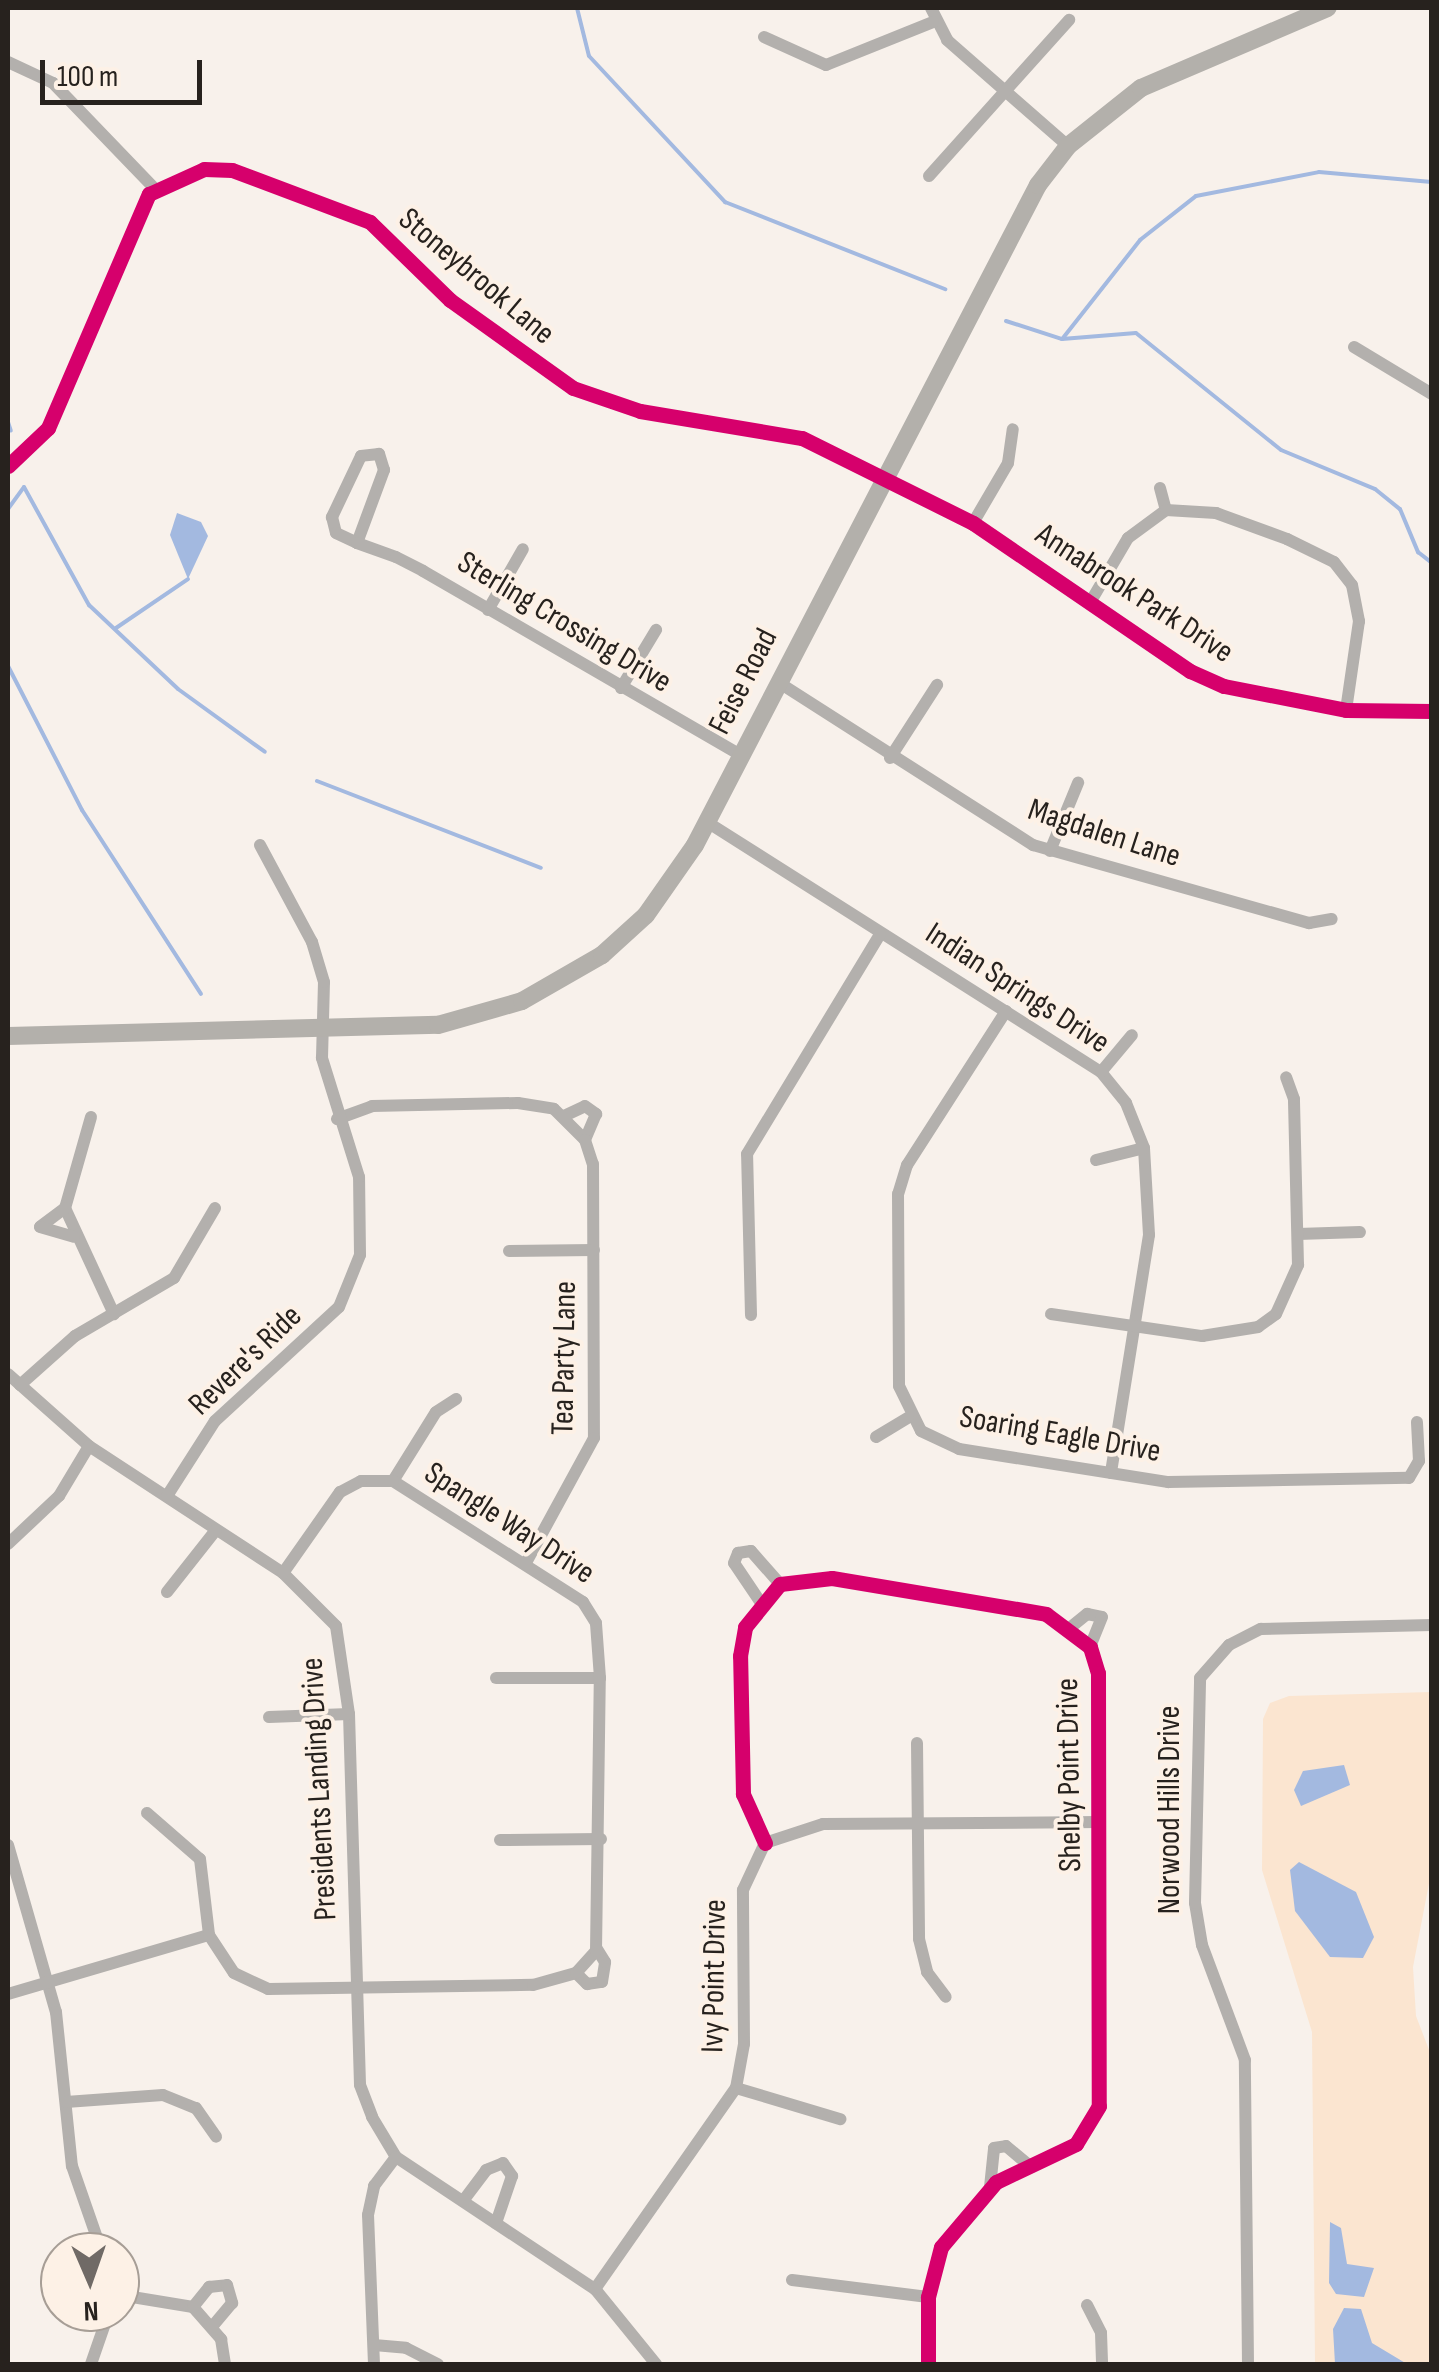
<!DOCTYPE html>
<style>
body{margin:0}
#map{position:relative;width:1439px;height:2372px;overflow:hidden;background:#f8f1eb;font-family:"Sofia Sans Condensed",sans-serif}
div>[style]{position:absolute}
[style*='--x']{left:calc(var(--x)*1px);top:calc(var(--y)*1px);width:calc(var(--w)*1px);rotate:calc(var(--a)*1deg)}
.green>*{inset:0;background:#fbe5d0}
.water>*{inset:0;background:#a3b9e0}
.stream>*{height:4px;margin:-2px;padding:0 2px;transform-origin:2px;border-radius:2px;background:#a3b9e0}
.street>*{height:12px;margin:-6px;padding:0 6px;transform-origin:6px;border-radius:6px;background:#b3b0ad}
.secondary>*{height:18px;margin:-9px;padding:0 9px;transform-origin:9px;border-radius:9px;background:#b3b0ab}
.cycleway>*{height:15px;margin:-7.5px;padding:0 7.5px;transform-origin:7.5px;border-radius:7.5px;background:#d6006c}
span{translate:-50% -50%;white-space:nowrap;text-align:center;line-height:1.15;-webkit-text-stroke:8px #fdf1e6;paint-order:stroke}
.street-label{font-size:32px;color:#27221e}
.frame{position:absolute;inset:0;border:10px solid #27221e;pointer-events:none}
.north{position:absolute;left:40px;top:2232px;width:100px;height:100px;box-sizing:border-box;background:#fdf1e6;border:2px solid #a79e96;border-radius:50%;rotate:178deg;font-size:28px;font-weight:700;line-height:40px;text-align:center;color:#27221e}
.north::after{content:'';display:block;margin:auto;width:35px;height:45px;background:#706a66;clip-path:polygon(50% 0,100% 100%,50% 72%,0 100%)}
.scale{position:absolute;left:40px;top:60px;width:162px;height:45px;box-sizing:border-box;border:5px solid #27221e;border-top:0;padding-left:12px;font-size:30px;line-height:35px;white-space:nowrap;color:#27221e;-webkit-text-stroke:8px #fdf1e6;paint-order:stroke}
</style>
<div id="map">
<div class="green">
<div style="clip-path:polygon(1431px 1692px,1431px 1873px,1413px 1967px,1416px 2016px,1431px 2055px,1431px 2364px,1315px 2364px,1312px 2032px,1262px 1870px,1263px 1719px,1270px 1703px,1289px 1696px)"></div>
</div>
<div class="water">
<div style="clip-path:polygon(177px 513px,201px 522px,208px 536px,188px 579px,170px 535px)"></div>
<div style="clip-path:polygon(1344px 1765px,1350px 1785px,1301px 1806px,1294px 1790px,1303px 1771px)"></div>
<div style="clip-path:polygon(1299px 1862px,1356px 1892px,1374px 1937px,1363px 1958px,1330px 1957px,1295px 1911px,1290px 1870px)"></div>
<div style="clip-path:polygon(1330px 2222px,1341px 2228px,1347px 2264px,1374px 2268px,1364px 2297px,1336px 2294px,1329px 2283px)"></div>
<div style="clip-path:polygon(1344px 2308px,1361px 2309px,1372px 2343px,1407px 2364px,1335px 2364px,1333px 2329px)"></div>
</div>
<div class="stream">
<div style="--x:577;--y:8;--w:49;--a:76"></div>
<div style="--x:589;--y:56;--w:200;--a:47"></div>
<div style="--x:725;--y:202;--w:237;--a:21.6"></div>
<div style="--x:1006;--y:321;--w:59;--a:17.8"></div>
<div style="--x:1062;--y:339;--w:74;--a:-4.6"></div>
<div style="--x:1136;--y:333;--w:186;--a:38.9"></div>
<div style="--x:1281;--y:450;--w:102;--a:22.5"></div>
<div style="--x:1375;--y:489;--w:32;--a:39"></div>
<div style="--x:1400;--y:509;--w:47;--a:67.3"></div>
<div style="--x:1418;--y:552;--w:18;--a:38"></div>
<div style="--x:1063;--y:338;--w:125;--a:-51.8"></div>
<div style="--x:1140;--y:240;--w:71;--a:-38.2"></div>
<div style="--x:1196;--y:196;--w:125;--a:-11"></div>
<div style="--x:1319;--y:172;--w:113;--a:5.1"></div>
<div style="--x:8;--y:422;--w:9;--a:72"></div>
<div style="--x:8;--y:509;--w:27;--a:-54"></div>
<div style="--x:24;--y:487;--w:135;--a:61.2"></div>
<div style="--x:89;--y:605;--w:122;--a:43.3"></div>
<div style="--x:178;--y:689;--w:107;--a:35.9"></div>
<div style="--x:116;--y:628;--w:87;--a:-34.2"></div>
<div style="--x:8;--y:666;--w:162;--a:62.8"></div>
<div style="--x:82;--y:810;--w:219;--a:57.1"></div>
<div style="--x:317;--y:781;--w:240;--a:21.2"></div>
</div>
<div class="street">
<div style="--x:931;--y:8;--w:36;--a:63"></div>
<div style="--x:947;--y:40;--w:161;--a:41.2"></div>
<div style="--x:764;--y:37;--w:68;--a:24.3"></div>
<div style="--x:826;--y:65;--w:115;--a:-21.9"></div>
<div style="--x:8;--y:62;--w:50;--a:25"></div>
<div style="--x:53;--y:83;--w:147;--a:46.1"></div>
<div style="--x:929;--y:176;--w:210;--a:-48.1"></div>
<div style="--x:1354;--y:347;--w:91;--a:31.1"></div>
<div style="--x:8;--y:466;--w:55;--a:-43.5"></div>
<div style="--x:48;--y:428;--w:255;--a:-66.7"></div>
<div style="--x:149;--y:194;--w:60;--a:-24.4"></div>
<div style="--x:204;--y:169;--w:28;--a:2"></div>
<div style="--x:232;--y:170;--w:147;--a:20.6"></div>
<div style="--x:370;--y:222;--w:112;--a:44.3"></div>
<div style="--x:450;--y:300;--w:151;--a:35.6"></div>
<div style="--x:573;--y:388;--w:71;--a:18.9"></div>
<div style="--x:640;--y:411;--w:164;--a:9.5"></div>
<div style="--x:802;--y:438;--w:191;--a:26.4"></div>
<div style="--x:973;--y:523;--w:263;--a:34.3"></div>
<div style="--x:1190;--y:671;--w:37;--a:24"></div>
<div style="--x:1224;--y:686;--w:124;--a:11.1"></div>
<div style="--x:1346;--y:710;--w:86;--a:0.7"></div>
<div style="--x:1160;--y:488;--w:23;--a:75"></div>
<div style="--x:973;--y:523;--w:69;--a:-59.7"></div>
<div style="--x:1008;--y:463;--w:34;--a:-82"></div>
<div style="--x:357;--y:543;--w:78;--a:-69.7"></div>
<div style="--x:384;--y:470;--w:17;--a:-107"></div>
<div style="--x:379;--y:454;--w:18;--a:174"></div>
<div style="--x:361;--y:456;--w:68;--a:115.4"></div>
<div style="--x:332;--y:517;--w:16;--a:76"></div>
<div style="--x:336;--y:533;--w:23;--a:25"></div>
<div style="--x:357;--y:543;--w:41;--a:19.7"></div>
<div style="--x:396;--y:557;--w:30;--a:27"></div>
<div style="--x:423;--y:571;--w:367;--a:30.1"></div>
<div style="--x:1091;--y:601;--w:73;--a:-59.6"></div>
<div style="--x:1128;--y:538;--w:47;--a:-36.4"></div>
<div style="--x:1166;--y:510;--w:50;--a:3.4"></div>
<div style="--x:1216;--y:513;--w:76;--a:20.1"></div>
<div style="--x:1287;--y:539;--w:52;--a:26.1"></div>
<div style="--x:1334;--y:562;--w:29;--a:52"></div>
<div style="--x:1352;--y:585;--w:37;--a:79"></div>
<div style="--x:1359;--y:621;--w:90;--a:98.3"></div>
<div style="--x:488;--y:610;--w:70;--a:-60.2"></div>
<div style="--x:778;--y:682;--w:303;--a:32.6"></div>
<div style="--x:1033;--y:845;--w:287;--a:15.8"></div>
<div style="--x:1309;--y:923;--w:23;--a:-10"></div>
<div style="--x:621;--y:688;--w:68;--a:-58.9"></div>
<div style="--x:890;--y:758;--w:87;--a:-57.2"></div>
<div style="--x:707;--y:822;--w:467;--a:32.4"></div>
<div style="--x:1101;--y:1072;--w:40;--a:51"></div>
<div style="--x:1126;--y:1103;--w:48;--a:68.2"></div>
<div style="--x:1144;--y:1148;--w:87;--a:86.7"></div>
<div style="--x:1149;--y:1235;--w:241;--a:99.1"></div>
<div style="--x:1050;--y:851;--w:74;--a:-67.6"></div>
<div style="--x:1006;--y:1011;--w:183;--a:122.7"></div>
<div style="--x:907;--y:1165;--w:30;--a:107"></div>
<div style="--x:898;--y:1194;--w:192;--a:89.7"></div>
<div style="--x:899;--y:1386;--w:50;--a:63.9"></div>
<div style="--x:921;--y:1431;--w:42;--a:25.3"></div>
<div style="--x:959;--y:1449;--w:212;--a:9"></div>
<div style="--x:1168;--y:1482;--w:241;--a:-1"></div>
<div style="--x:1409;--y:1478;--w:20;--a:-60"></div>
<div style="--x:1419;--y:1461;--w:39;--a:-93"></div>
<div style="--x:1101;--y:1072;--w:48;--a:-50"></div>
<div style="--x:564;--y:1116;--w:23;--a:-25"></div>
<div style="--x:585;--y:1106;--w:14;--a:36"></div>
<div style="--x:596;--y:1114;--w:28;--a:113"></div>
<div style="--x:91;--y:1117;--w:95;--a:105.9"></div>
<div style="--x:65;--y:1208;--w:117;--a:65.2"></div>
<div style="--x:337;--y:1119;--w:37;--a:-20"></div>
<div style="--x:372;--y:1106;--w:146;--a:-1.2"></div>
<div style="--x:518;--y:1103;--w:36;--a:9"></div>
<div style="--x:554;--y:1109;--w:44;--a:45"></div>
<div style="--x:585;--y:1140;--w:25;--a:72"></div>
<div style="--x:593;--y:1164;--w:274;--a:89.8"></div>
<div style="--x:594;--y:1438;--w:140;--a:118.6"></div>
<div style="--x:1096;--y:1160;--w:49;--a:-14"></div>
<div style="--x:65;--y:1208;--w:31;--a:143"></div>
<div style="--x:40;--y:1227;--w:35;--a:16"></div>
<div style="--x:1298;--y:1234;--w:62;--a:-1.8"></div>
<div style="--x:509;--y:1251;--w:85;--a:-0.7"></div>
<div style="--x:1051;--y:1314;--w:153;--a:8.3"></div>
<div style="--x:1202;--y:1336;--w:57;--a:-9.1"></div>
<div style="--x:1258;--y:1327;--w:22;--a:-36"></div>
<div style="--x:1276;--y:1314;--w:54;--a:-65.8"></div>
<div style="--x:1298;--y:1265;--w:166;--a:-91.4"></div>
<div style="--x:1294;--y:1099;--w:23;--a:-110"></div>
<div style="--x:751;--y:1315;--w:161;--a:-91.4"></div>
<div style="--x:747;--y:1154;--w:257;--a:-58.8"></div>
<div style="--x:8;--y:1374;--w:108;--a:41.6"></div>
<div style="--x:89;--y:1446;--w:232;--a:33.2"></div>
<div style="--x:283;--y:1573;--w:75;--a:45"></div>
<div style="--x:336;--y:1626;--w:89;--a:81.6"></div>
<div style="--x:349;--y:1714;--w:371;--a:88.3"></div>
<div style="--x:360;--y:2085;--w:34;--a:69"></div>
<div style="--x:372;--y:2117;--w:47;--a:59"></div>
<div style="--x:396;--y:2157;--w:239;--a:33.6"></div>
<div style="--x:595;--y:2289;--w:97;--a:50.9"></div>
<div style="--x:20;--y:1385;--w:74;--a:-41.7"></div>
<div style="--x:75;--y:1336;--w:115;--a:-30.4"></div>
<div style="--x:174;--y:1278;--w:81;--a:-59.6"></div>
<div style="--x:876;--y:1437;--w:37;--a:-31"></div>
<div style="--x:393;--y:1481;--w:81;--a:-58.1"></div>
<div style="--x:436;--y:1412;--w:24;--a:-33"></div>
<div style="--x:167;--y:1496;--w:89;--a:-57.4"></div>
<div style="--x:215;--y:1421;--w:168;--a:-42.6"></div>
<div style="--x:339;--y:1307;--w:56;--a:-68"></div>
<div style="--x:360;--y:1255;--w:78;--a:-90.7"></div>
<div style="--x:359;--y:1177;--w:125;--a:-107.3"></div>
<div style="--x:322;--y:1058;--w:76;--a:-88.5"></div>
<div style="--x:324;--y:982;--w:42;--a:-106.7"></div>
<div style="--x:312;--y:942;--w:110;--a:-118.2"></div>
<div style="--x:8;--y:1544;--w:70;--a:-43.3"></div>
<div style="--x:59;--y:1496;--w:58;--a:-59"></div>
<div style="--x:167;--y:1592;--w:79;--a:-51.7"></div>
<div style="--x:761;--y:1603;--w:48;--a:-124"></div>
<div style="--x:734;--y:1563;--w:11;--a:-68"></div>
<div style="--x:738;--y:1553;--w:13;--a:-9"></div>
<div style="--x:751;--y:1551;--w:44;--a:48.7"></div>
<div style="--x:1071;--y:1627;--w:21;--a:-39"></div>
<div style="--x:1087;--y:1614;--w:15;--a:11"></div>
<div style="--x:1102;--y:1617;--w:32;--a:112"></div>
<div style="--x:496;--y:1678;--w:104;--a:0"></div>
<div style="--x:269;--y:1717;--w:80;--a:-2.1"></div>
<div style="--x:917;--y:1743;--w:196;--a:89.4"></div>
<div style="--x:919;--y:1939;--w:34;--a:76"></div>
<div style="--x:927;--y:1972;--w:31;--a:53"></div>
<div style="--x:147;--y:1813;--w:70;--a:41"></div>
<div style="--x:200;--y:1859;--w:77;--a:83.2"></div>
<div style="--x:500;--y:1840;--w:101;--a:-0.6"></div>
<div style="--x:765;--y:1843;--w:54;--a:-114.2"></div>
<div style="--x:743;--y:1794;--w:138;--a:-91.2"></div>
<div style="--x:740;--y:1656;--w:29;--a:-80"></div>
<div style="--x:745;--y:1627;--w:55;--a:-50.9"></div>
<div style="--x:780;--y:1584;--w:52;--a:-6.6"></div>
<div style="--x:832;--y:1578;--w:217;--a:9.5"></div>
<div style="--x:1046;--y:1614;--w:55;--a:36.9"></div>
<div style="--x:1090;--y:1647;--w:27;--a:73"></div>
<div style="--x:1098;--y:1673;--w:433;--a:89.9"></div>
<div style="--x:1099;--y:2106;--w:44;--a:121.2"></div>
<div style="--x:1076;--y:2144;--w:89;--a:154.6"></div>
<div style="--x:996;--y:2182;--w:85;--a:130.2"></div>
<div style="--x:941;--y:2247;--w:52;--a:104.6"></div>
<div style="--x:928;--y:2297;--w:67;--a:90"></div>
<div style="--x:8;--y:1845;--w:174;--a:74"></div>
<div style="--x:56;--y:2012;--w:155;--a:84.1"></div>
<div style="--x:72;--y:2166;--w:91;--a:70.8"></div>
<div style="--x:576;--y:1973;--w:16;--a:45"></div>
<div style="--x:587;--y:1984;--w:15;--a:-8"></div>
<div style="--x:602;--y:1982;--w:20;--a:-81"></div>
<div style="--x:605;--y:1962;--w:15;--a:-122"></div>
<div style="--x:8;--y:1994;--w:209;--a:-16.4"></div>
<div style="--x:209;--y:1935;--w:45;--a:56.7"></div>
<div style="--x:234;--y:1973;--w:38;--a:25"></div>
<div style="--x:268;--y:1989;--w:265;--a:-0.9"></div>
<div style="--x:533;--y:1985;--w:45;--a:-15.6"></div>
<div style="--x:576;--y:1973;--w:30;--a:-48"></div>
<div style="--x:596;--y:1951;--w:273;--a:-89.2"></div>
<div style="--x:600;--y:1678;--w:55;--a:-94.2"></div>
<div style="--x:596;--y:1623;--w:25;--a:-122"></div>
<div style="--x:583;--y:1602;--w:225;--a:-147.5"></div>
<div style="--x:393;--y:1481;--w:32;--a:180"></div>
<div style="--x:361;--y:1481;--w:24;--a:152"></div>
<div style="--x:340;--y:1492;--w:99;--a:125.1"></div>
<div style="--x:736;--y:2088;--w:109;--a:16.6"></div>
<div style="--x:66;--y:2102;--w:97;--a:-4.1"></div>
<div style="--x:163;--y:2095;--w:35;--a:22"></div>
<div style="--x:196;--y:2108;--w:35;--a:55"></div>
<div style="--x:990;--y:2187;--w:39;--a:-84"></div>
<div style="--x:994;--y:2148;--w:12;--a:-9"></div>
<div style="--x:1006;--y:2146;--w:33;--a:40"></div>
<div style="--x:463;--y:2201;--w:39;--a:-53"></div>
<div style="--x:486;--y:2170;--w:18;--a:-22"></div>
<div style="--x:503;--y:2163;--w:16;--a:55"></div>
<div style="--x:512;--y:2176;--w:50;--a:108.8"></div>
<div style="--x:792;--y:2280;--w:137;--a:7.1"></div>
<div style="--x:595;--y:2289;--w:246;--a:-55"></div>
<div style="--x:736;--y:2088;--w:45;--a:-79.7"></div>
<div style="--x:744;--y:2044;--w:154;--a:-90.4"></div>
<div style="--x:743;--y:1890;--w:52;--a:-64.9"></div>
<div style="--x:765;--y:1843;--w:61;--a:-18.1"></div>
<div style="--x:823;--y:1824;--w:277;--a:-0.4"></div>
<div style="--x:120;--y:2295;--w:74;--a:9.3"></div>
<div style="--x:193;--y:2307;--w:43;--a:48.8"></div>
<div style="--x:221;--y:2339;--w:25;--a:81"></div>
<div style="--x:1087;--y:2305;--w:31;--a:63"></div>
<div style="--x:1101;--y:2333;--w:31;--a:88"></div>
<div style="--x:193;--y:2307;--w:26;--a:-51"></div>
<div style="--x:209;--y:2287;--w:18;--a:-6"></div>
<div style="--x:227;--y:2285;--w:19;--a:74"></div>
<div style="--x:232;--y:2303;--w:31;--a:130"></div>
<div style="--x:374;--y:2345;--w:32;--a:5"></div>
<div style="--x:406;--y:2348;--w:36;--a:27"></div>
<div style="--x:91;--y:2364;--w:55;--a:-70.9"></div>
<div style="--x:374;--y:2364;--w:149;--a:-92.3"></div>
<div style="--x:368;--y:2215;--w:30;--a:-78"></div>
<div style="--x:374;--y:2186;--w:36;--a:-53"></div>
<div style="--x:1248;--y:2364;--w:304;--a:-90.6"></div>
<div style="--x:1245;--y:2060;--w:123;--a:-110.5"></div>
<div style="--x:1202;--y:1945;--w:43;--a:-99.5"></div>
<div style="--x:1195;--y:1903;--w:225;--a:-88.7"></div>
<div style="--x:1200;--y:1678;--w:44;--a:-48.7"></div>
<div style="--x:1229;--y:1645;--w:36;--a:-27"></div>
<div style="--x:1261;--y:1629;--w:171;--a:-1.3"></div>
</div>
<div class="secondary">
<div style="--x:8;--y:1036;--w:430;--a:-1.5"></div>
<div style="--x:438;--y:1025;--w:87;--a:-15.9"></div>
<div style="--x:522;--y:1001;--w:92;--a:-29.9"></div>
<div style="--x:602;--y:955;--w:59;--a:-42.3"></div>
<div style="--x:646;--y:915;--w:85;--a:-55"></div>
<div style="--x:695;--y:845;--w:744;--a:-62.54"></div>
<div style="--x:1038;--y:185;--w:49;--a:-52.4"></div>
<div style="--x:1068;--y:146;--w:93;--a:-38.5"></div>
<div style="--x:1141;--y:88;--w:203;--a:-23.2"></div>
</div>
<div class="cycleway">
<div style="--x:8;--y:466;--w:55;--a:-43.5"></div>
<div style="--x:48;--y:428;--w:255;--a:-66.7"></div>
<div style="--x:149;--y:194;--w:60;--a:-24.4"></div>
<div style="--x:204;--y:169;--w:28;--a:2"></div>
<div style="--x:232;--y:170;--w:147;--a:20.6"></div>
<div style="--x:370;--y:222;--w:112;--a:44.3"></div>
<div style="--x:450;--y:300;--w:151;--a:35.6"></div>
<div style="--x:573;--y:388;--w:71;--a:18.9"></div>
<div style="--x:640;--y:411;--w:164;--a:9.5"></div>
<div style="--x:802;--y:438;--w:191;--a:26.4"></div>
<div style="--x:973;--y:523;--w:263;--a:34.3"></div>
<div style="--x:1190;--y:671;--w:37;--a:24"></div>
<div style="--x:1224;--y:686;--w:124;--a:11.1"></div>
<div style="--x:1346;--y:710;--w:86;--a:0.7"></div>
<div style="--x:765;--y:1843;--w:54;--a:-114.2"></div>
<div style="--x:743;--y:1794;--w:138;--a:-91.2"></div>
<div style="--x:740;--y:1656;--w:29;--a:-80"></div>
<div style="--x:745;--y:1627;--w:55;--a:-50.9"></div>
<div style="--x:780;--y:1584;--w:52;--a:-6.6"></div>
<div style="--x:832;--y:1578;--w:217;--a:9.5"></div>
<div style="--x:1046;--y:1614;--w:55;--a:36.9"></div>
<div style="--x:1090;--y:1647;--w:27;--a:73"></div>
<div style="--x:1098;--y:1673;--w:433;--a:89.9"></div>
<div style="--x:1099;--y:2106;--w:44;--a:121.2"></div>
<div style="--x:1076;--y:2144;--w:89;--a:154.6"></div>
<div style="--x:996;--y:2182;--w:85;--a:130.2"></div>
<div style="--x:941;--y:2247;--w:52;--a:104.6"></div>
<div style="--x:928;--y:2297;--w:67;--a:90"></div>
</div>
<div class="street-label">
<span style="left:476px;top:277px;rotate:40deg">Stoneybrook Lane</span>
<span style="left:1134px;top:594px;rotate:33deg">Annabrook Park Drive</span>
<span style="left:564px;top:623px;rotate:31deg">Sterling Crossing Drive</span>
<span style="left:744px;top:682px;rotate:-63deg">Feise Road</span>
<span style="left:1104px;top:834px;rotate:18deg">Magdalen Lane</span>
<span style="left:1017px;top:989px;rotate:33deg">Indian Springs Drive</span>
<span style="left:565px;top:1358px;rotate:-89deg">Tea Party Lane</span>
<span style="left:246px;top:1361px;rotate:-44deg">Revere's Ride</span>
<span style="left:1060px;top:1435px;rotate:10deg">Soaring Eagle Drive</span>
<span style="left:509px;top:1524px;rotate:33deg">Spangle Way Drive</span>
<span style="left:1070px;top:1775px;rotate:-91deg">Shelby Point Drive</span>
<span style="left:320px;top:1789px;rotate:-93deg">Presidents Landing Drive</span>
<span style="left:1170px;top:1810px;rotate:-90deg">Norwood Hills Drive</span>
<span style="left:715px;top:1976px;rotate:-89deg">Ivy Point Drive</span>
</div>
<div class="frame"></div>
<div class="north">N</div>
<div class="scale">100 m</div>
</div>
